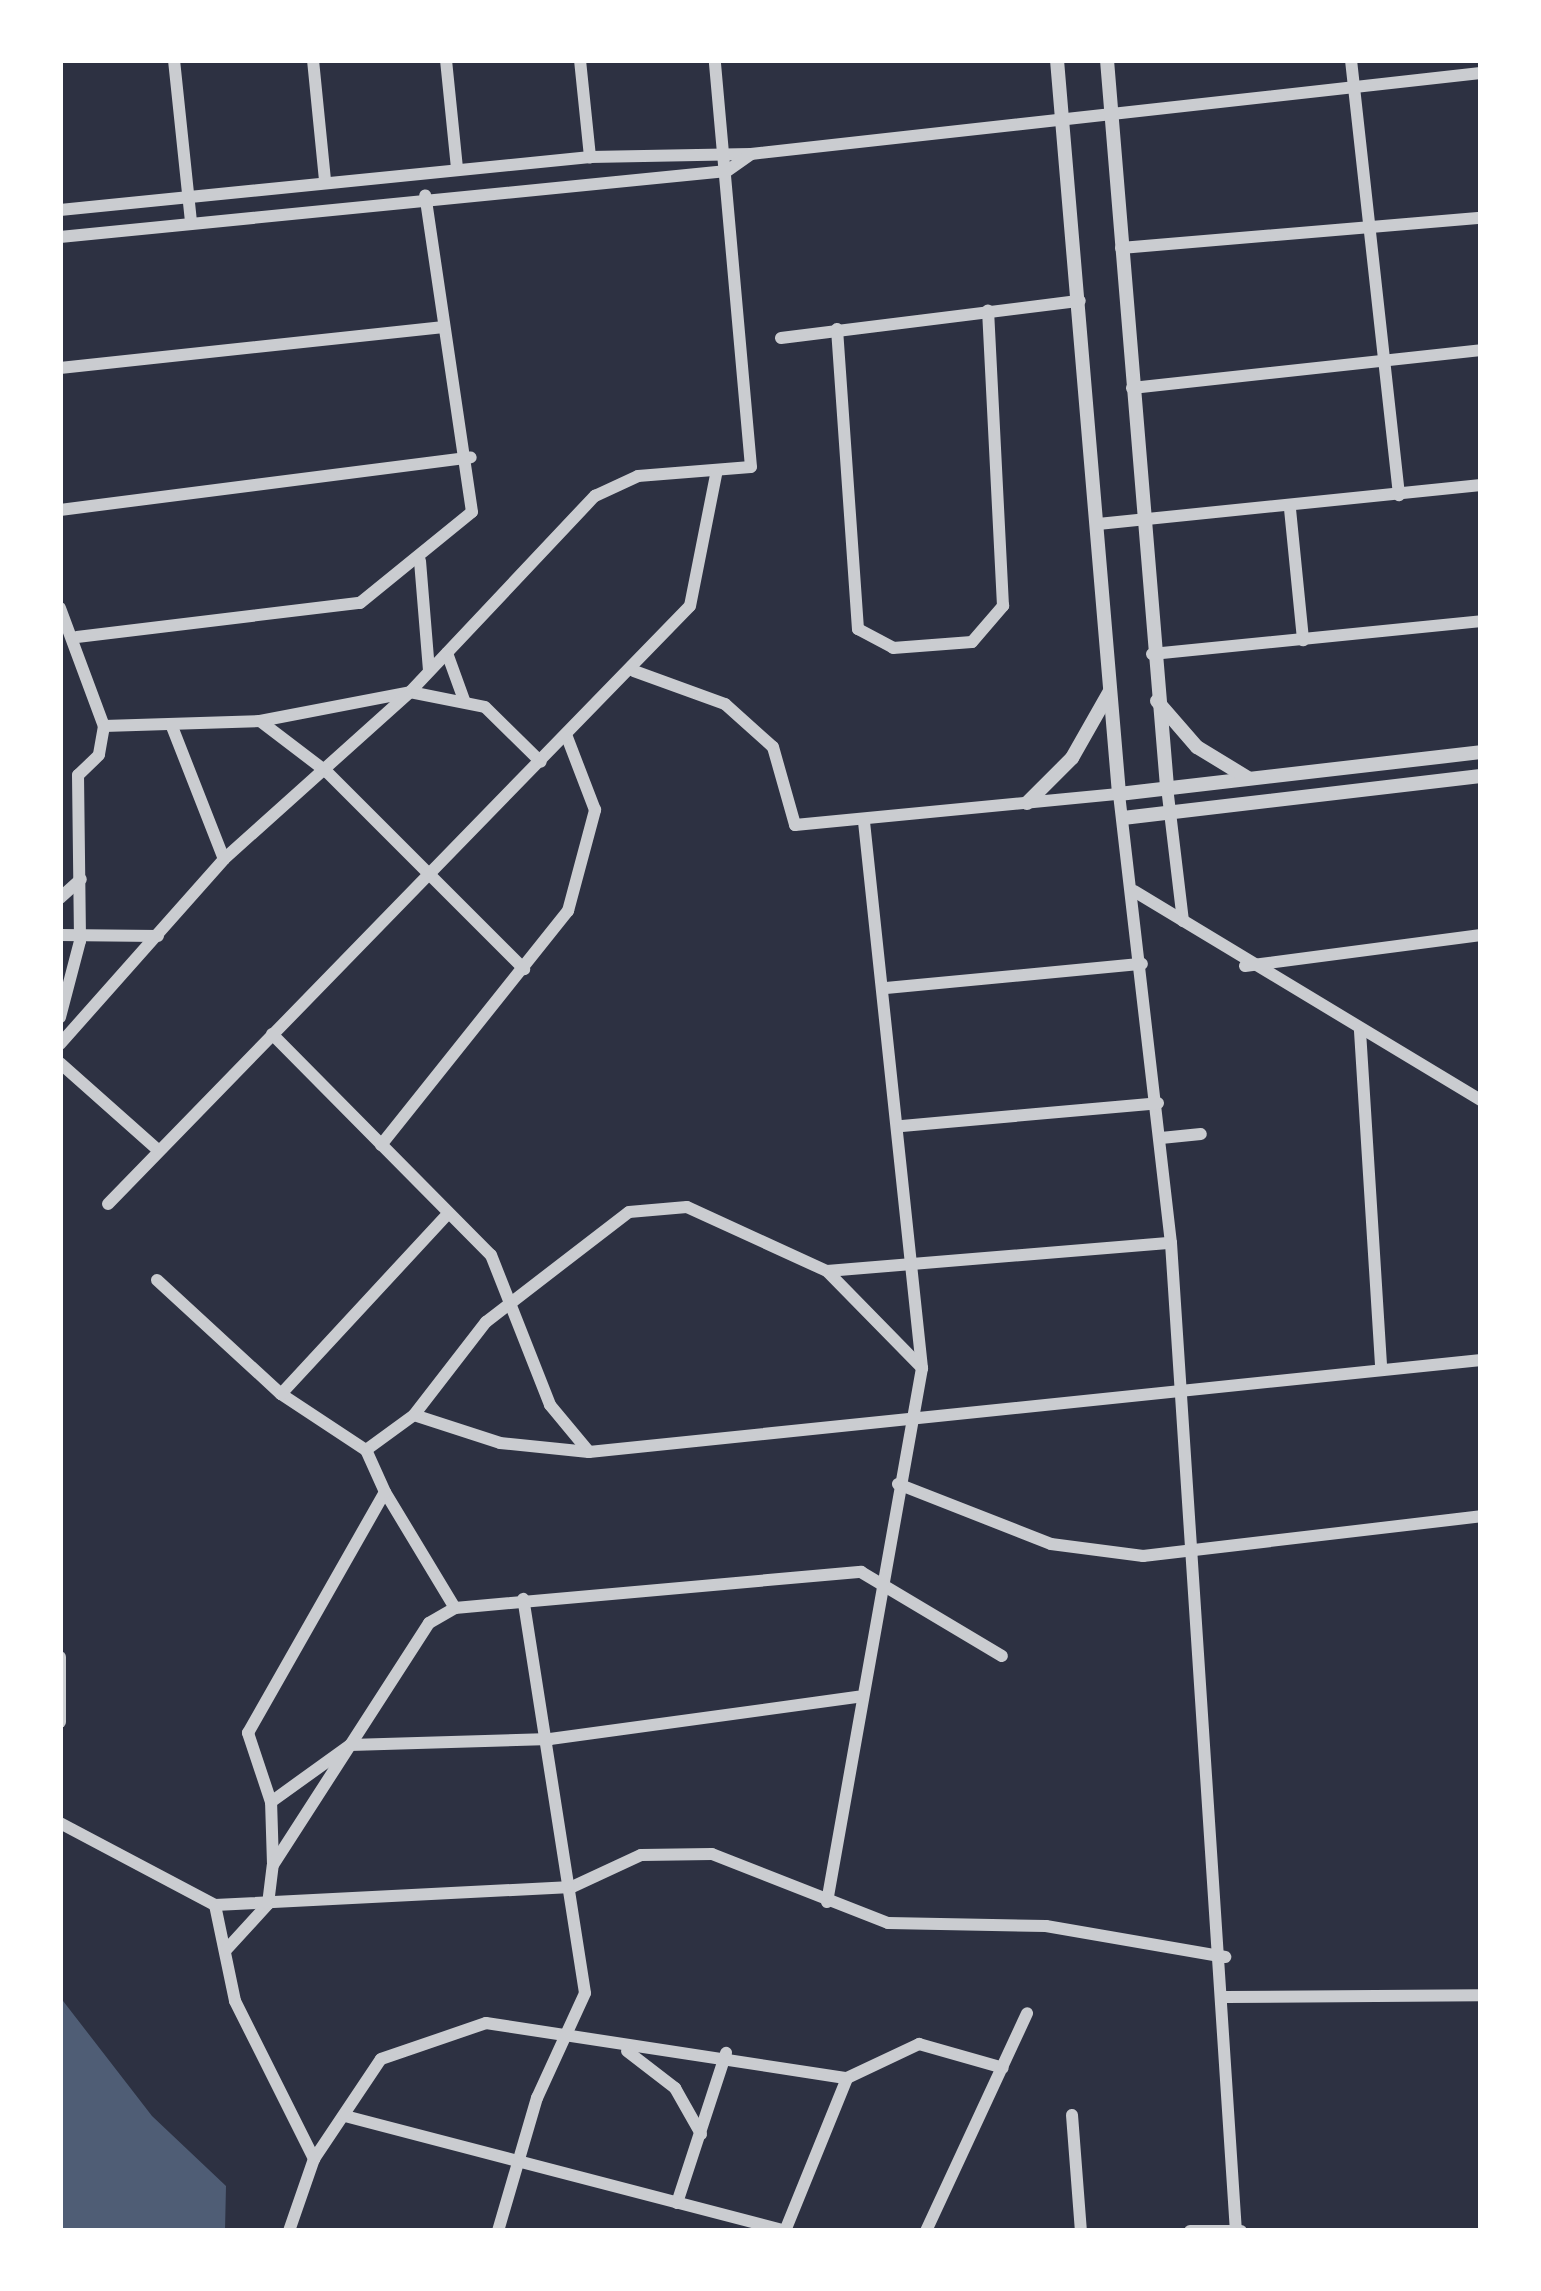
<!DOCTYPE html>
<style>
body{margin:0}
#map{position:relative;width:1541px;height:2291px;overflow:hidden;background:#2d3142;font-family:Poppins,sans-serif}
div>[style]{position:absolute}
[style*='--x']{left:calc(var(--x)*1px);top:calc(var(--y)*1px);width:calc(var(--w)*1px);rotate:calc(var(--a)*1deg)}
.water>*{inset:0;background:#4f5d75}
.minor>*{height:12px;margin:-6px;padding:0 6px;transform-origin:6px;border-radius:6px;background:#caccd0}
.tertiary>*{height:14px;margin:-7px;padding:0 7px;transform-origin:7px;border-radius:7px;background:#caccd0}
span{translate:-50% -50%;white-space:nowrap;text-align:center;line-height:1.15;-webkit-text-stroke:12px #fff;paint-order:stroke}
.frame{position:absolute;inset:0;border:63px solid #fff;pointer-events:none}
</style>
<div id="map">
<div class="water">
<div style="clip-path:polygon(60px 1997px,152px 2116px,226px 2186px,225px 2231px,60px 2231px)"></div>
</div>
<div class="minor">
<div style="--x:174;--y:60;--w:164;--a:84"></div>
<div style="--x:313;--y:60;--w:121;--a:84.3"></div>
<div style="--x:446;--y:60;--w:110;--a:84.2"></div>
<div style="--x:580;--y:60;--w:98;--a:84.1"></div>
<div style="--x:1351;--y:60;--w:438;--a:83.7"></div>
<div style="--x:60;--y:210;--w:533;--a:-5.71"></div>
<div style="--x:590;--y:157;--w:161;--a:-1.1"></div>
<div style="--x:751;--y:154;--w:734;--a:-6.33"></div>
<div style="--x:60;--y:237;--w:670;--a:-5.65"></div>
<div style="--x:727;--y:171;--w:29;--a:-35"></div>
<div style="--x:1121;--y:248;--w:361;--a:-4.8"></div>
<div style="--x:837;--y:329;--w:301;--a:86"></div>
<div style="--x:858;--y:629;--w:40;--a:28"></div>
<div style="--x:893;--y:648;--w:79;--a:-4.3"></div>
<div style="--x:972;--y:642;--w:48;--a:-49.3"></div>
<div style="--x:1003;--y:606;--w:296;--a:-92.9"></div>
<div style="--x:781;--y:338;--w:301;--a:-7.1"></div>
<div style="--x:60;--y:368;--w:386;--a:-6.1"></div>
<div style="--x:1132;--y:388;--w:351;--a:-6.2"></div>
<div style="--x:1290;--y:509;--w:132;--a:84.3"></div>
<div style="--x:60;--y:510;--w:414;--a:-7.3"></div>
<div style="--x:1098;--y:524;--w:385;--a:-5.8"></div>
<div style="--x:420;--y:561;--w:110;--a:85.3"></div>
<div style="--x:60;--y:608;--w:126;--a:69.6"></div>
<div style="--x:104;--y:726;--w:29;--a:100"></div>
<div style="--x:99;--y:755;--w:29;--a:136"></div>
<div style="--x:78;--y:775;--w:166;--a:89.3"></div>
<div style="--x:80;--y:941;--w:79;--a:104.7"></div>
<div style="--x:77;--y:637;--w:285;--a:-6.9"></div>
<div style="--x:360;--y:603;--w:144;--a:-39.1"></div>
<div style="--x:472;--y:512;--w:320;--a:-98.4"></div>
<div style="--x:447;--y:653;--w:50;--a:70.1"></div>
<div style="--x:1152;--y:654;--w:331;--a:-5.7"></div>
<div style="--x:634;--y:671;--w:97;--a:19.9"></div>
<div style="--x:725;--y:704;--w:64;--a:41.9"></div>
<div style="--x:773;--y:747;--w:81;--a:74.2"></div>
<div style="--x:795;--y:825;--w:325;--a:-5.5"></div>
<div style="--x:1119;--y:794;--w:452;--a:83.4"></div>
<div style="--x:1171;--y:1243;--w:990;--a:86.24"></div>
<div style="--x:260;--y:721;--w:84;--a:37.3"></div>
<div style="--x:327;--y:772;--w:279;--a:45"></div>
<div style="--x:171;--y:724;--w:145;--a:68.6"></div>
<div style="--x:104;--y:726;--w:156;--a:-1.8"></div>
<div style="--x:260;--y:721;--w:153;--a:-10.9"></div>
<div style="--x:410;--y:692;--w:76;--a:11.3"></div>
<div style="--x:485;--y:707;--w:78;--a:44.5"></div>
<div style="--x:1167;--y:787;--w:135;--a:83.2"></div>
<div style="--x:1134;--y:891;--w:405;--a:31.1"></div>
<div style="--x:60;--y:898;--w:28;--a:-42"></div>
<div style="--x:60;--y:935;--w:98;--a:0.6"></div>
<div style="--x:1245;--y:966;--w:238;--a:-7.5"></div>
<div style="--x:886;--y:988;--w:257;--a:-5.4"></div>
<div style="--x:1360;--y:1031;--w:339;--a:86.4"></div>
<div style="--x:272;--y:1034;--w:311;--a:45.3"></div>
<div style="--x:491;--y:1255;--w:161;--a:68.5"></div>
<div style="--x:550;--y:1405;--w:61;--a:50.3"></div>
<div style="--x:60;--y:1044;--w:247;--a:-48.4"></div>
<div style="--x:224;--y:859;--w:250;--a:-41.9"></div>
<div style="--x:410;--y:692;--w:270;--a:-46.7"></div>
<div style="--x:595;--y:496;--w:47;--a:-24.9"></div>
<div style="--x:638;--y:476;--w:113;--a:-4.6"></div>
<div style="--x:751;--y:467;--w:409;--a:-95.1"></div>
<div style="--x:60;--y:1063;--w:131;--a:41.6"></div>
<div style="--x:902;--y:1126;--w:257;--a:-5.1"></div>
<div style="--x:1161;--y:1138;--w:40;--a:-5.7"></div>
<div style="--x:381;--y:1145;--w:300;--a:-51.4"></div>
<div style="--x:568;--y:911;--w:105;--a:-75"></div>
<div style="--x:595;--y:810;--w:78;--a:-111"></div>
<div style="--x:108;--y:1204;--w:834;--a:-45.78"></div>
<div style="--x:690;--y:606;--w:134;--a:-78.8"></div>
<div style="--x:827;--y:1271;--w:345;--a:-4.7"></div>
<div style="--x:157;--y:1280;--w:168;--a:42.6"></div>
<div style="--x:281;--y:1394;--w:102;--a:33.4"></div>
<div style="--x:281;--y:1394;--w:244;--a:-47.2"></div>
<div style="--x:414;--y:1415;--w:90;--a:18"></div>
<div style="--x:500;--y:1443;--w:89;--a:5.8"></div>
<div style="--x:589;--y:1452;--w:897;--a:-5.89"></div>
<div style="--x:898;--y:1484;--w:164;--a:21.4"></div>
<div style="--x:1051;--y:1544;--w:93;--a:7.4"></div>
<div style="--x:1143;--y:1556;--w:340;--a:-6.7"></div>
<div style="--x:385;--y:1492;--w:135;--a:58.9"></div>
<div style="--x:60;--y:1657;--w:65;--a:90"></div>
<div style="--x:271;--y:1802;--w:73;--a:-108.4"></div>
<div style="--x:248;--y:1733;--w:277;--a:-60.4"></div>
<div style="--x:385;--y:1492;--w:46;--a:-114.3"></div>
<div style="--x:366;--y:1450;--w:59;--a:-36.1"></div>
<div style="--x:414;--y:1415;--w:118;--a:-52.3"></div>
<div style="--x:486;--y:1322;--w:180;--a:-37.6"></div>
<div style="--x:629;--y:1212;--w:58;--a:-4.9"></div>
<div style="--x:687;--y:1207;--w:154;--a:24.6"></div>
<div style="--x:827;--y:1271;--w:136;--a:45.6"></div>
<div style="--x:60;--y:1823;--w:175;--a:27.9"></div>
<div style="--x:215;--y:1905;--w:357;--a:-2.9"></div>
<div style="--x:572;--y:1887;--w:76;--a:-24.9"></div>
<div style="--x:641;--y:1855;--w:71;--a:-0.8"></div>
<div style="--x:712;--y:1854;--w:189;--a:21.4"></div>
<div style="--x:888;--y:1923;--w:158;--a:1.1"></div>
<div style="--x:1046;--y:1926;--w:182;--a:9.8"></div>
<div style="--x:273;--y:1864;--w:62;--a:-91.8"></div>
<div style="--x:271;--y:1802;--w:97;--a:-35.8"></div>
<div style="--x:350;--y:1745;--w:200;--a:-1.7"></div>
<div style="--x:550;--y:1739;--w:311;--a:-7.8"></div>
<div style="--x:827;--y:1902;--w:542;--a:-79.91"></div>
<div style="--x:922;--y:1368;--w:549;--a:-96.06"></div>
<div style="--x:215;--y:1905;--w:98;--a:78.2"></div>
<div style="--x:235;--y:2001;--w:177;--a:63.4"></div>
<div style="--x:225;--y:1951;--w:64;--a:-47.5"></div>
<div style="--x:268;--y:1904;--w:39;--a:-83"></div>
<div style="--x:273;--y:1865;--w:288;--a:-57.2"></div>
<div style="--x:429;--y:1623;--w:30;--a:-30"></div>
<div style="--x:455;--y:1608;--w:408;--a:-5.1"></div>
<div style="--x:861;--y:1572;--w:164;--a:30.8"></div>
<div style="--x:1226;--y:1997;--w:255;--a:-0.4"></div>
<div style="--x:627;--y:2051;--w:61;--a:37.6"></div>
<div style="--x:675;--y:2088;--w:53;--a:60.5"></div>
<div style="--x:1072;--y:2115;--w:116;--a:85.6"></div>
<div style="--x:345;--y:2116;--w:456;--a:14.6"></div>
<div style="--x:677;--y:2203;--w:158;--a:-71.9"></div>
<div style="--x:289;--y:2231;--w:76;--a:-70.9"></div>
<div style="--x:314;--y:2159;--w:120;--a:-56.2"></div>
<div style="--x:381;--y:2059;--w:111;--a:-18.9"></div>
<div style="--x:486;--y:2023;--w:365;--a:8.7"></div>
<div style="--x:847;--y:2078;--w:80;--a:-25.3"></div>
<div style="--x:919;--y:2044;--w:87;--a:15.9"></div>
<div style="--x:498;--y:2231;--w:139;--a:-73.7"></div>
<div style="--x:537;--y:2098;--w:115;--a:-65.4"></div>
<div style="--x:585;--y:1993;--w:399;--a:-98.9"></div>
<div style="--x:785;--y:2231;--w:165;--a:-67.9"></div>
<div style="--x:926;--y:2231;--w:240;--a:-65.1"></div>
<div style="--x:1190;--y:2231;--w:51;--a:0"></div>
</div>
<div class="tertiary">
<div style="--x:1057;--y:60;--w:737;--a:85.17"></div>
<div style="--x:1119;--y:794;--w:364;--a:-6.6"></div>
<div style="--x:1107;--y:60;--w:729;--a:85.28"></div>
<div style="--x:1157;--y:701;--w:61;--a:49"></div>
<div style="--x:1197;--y:747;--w:60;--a:31.3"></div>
<div style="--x:1027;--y:803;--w:64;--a:-45"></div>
<div style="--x:1072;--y:758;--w:77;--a:-60.4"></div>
<div style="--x:1123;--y:818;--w:360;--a:-6.7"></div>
</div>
<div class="frame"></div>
</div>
